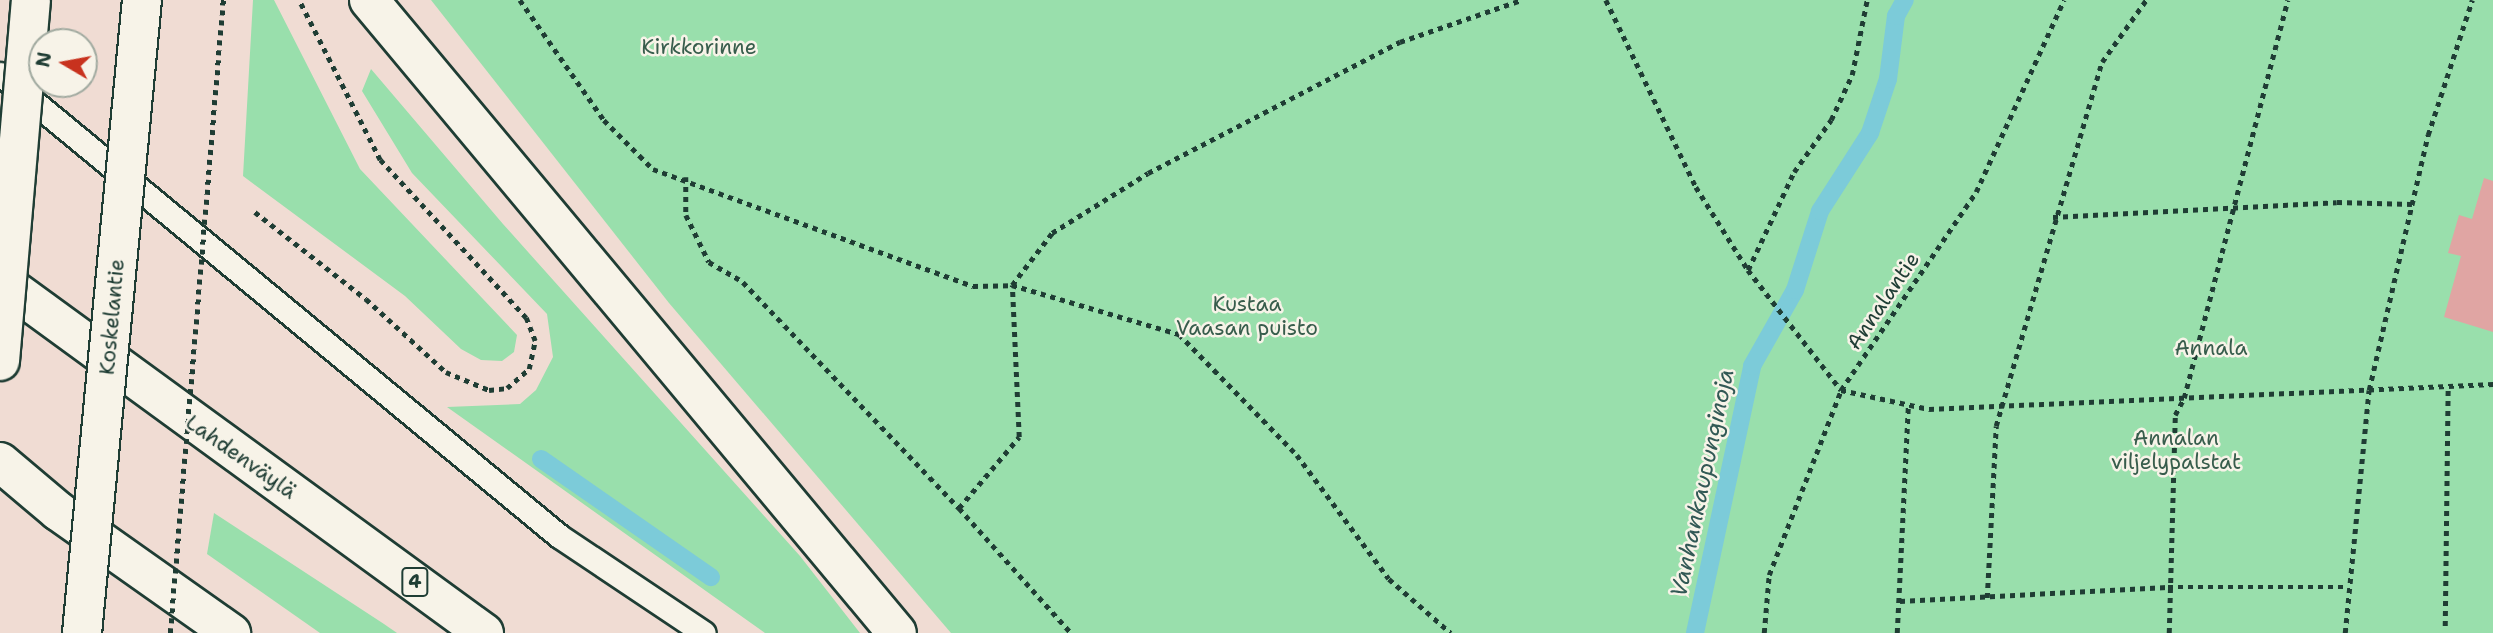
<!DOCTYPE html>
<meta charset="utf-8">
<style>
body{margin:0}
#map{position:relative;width:2493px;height:633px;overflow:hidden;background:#f0dcd3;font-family:"Shantell Sans",sans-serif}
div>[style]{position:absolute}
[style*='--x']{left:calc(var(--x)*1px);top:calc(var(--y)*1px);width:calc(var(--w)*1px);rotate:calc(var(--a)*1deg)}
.green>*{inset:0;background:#99dfac}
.stream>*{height:18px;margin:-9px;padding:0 9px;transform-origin:9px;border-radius:9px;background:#7ccbd9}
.building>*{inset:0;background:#e0a5a3}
.path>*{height:4.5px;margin-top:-2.25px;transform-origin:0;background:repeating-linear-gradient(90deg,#1f3d34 0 5px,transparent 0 10px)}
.roads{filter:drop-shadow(2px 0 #1f3d34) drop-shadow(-2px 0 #1f3d34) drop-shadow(0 2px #1f3d34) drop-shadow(0 -2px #1f3d34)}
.service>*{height:23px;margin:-11.5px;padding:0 11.5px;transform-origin:11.5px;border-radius:11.5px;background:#f7f3e8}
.trunk>*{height:38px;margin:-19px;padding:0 19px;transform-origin:19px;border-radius:19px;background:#f7f3e8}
.path-bridge>*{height:4.5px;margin-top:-2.25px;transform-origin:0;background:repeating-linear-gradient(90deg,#1f3d34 0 5px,transparent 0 10px)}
.bridges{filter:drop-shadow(2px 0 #1f3d34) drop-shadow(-2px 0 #1f3d34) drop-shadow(0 2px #1f3d34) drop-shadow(0 -2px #1f3d34)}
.primary-bridge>*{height:38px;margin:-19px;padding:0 19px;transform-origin:19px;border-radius:19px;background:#f7f3e8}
span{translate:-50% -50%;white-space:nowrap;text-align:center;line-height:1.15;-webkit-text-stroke:5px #f7f3e8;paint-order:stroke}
.shield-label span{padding:2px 5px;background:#f7f3e8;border:2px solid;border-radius:5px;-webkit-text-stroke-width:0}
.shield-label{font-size:19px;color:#1f3d34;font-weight:700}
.park-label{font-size:21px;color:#375d4c}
.street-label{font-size:21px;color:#1f3d34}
.water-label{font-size:23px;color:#325955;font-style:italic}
.north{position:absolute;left:28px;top:28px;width:70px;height:70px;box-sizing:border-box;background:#f7f3e8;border:2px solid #a1aaa0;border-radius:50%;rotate:280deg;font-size:19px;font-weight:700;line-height:28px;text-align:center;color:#1f3d34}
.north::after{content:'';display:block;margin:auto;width:24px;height:32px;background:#c8321e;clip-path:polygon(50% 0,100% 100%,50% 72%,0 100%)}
</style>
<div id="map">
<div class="green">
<div style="clip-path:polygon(253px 0,274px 0,360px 169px,517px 335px,514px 352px,502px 361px,481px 360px,461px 349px,405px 296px,243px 176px)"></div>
<div style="clip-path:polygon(431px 0,2493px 0,2493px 633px,951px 633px,669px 303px)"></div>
<div style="clip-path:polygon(371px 69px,503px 224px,800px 556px,860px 633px,765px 633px,447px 407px,520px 404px,536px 390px,553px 357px,547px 314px,412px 173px,362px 91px)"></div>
<div style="clip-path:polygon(214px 513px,384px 624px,397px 633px,320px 633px,207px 554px)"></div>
</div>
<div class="stream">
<div style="--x:541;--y:459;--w:207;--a:34.8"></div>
<div style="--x:1695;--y:633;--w:273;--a:-77.9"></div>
<div style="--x:1752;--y:366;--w:87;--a:-60.5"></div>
<div style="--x:1795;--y:290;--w:83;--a:-72.4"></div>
<div style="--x:1820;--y:211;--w:93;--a:-57.3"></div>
<div style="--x:1870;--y:133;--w:57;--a:-71.6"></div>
<div style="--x:1888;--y:79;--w:64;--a:-82.8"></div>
<div style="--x:1896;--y:16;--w:18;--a:-61"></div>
</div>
<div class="building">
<div style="clip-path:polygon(2484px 178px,2493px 181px,2493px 332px,2444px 317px,2461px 256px,2448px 253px,2459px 215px,2472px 219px)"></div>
</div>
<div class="path">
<div style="--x:520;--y:0;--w:146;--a:55"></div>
<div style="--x:604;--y:120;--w:69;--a:45"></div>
<div style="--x:653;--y:169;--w:341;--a:20.1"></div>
<div style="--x:973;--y:286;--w:39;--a:-1"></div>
<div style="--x:1012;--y:285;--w:174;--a:16.4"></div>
<div style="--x:1179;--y:334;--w:169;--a:45.7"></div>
<div style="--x:1297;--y:455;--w:154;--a:53.4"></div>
<div style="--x:1389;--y:579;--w:82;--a:41.1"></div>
<div style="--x:1606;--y:0;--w:208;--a:64.3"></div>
<div style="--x:1696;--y:187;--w:98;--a:57.9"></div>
<div style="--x:1748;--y:270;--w:152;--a:52.2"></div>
<div style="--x:1841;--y:390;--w:90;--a:12.2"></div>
<div style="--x:1929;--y:409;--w:565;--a:-2.54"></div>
<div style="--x:686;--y:177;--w:38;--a:90"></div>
<div style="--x:686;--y:215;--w:52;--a:63.9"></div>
<div style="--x:709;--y:262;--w:39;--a:30"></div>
<div style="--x:743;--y:282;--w:313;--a:46.3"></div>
<div style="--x:959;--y:508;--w:93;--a:-49.8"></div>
<div style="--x:1019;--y:437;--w:152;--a:-92.6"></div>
<div style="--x:1012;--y:285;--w:66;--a:-52.4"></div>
<div style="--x:1052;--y:233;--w:113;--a:-32"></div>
<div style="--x:1148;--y:173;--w:284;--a:-27.5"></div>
<div style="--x:1400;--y:42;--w:128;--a:-19.1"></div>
<div style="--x:255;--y:212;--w:141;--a:38.1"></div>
<div style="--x:366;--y:299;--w:108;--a:42.4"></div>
<div style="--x:446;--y:372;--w:47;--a:22.7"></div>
<div style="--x:489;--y:390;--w:18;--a:-6"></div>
<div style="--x:507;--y:388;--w:29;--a:-41"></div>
<div style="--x:529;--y:369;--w:29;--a:-78"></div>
<div style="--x:535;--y:341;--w:25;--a:-111"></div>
<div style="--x:526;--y:318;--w:215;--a:-132.7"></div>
<div style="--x:380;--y:160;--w:179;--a:-116.9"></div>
<div style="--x:2053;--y:217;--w:284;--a:-3"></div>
<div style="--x:2337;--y:202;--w:75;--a:1.5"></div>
<div style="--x:1748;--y:270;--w:108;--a:-64.9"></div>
<div style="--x:1794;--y:172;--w:64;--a:-54.6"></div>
<div style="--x:1831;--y:120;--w:50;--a:-65"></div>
<div style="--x:1852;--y:75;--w:76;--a:-78.7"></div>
<div style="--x:959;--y:508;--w:168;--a:48.1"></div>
<div style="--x:1987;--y:598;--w:172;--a:-87"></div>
<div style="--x:1996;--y:426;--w:379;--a:-73.8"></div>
<div style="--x:2102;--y:62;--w:76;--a:-54.6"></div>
<div style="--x:1900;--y:601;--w:268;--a:-3"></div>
<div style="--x:2168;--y:587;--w:180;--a:0"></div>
<div style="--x:2445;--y:626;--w:240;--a:-89.3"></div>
<div style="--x:1764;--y:633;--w:58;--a:-85.1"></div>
<div style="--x:1769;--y:575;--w:199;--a:-68.7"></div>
<div style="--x:1841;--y:390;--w:240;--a:-55.7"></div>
<div style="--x:1976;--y:192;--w:211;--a:-65.4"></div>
<div style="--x:1897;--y:633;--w:228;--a:-87.2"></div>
<div style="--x:2169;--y:633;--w:218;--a:-88.4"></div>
<div style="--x:2175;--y:415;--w:19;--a:-62"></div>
<div style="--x:2184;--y:398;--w:411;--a:-75.4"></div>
<div style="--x:2345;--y:633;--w:244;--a:-84.4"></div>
<div style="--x:2369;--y:390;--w:262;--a:-77"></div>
<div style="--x:2428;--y:135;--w:142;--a:-71.9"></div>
</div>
<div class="roads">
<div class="service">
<div style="--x:0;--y:74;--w:725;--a:39.57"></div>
<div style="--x:559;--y:536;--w:174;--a:33.8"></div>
</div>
<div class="trunk">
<div style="--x:369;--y:0;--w:824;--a:50.17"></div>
<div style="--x:0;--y:280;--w:599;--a:36.1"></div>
<div style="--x:0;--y:462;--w:76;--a:40.2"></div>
<div style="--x:58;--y:511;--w:212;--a:35.2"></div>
</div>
</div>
<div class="path-bridge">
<div style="--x:170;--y:633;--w:635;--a:-85.21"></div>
</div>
<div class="bridges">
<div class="primary-bridge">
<div style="--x:0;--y:361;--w:362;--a:-85.1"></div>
<div style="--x:82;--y:633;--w:636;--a:-84.59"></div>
</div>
</div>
<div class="shield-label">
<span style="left:415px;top:582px">4</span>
</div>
<div class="park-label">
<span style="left:699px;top:47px">Kirkkorinne</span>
<span style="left:1247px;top:316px">Kustaa<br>Vaasan puisto</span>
<span style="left:2211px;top:348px">Annala</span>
<span style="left:2176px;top:450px">Annalan<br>viljelypalstat</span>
</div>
<div class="street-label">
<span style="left:1883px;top:301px;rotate:-56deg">Annalantie</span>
<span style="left:112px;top:317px;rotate:-85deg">Koskelantie</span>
<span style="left:241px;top:457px;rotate:35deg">Lahdenväylä</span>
</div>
<div class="water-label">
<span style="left:1702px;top:483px;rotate:-78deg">Vanhankaupunginoja</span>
</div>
<div class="north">N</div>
</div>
